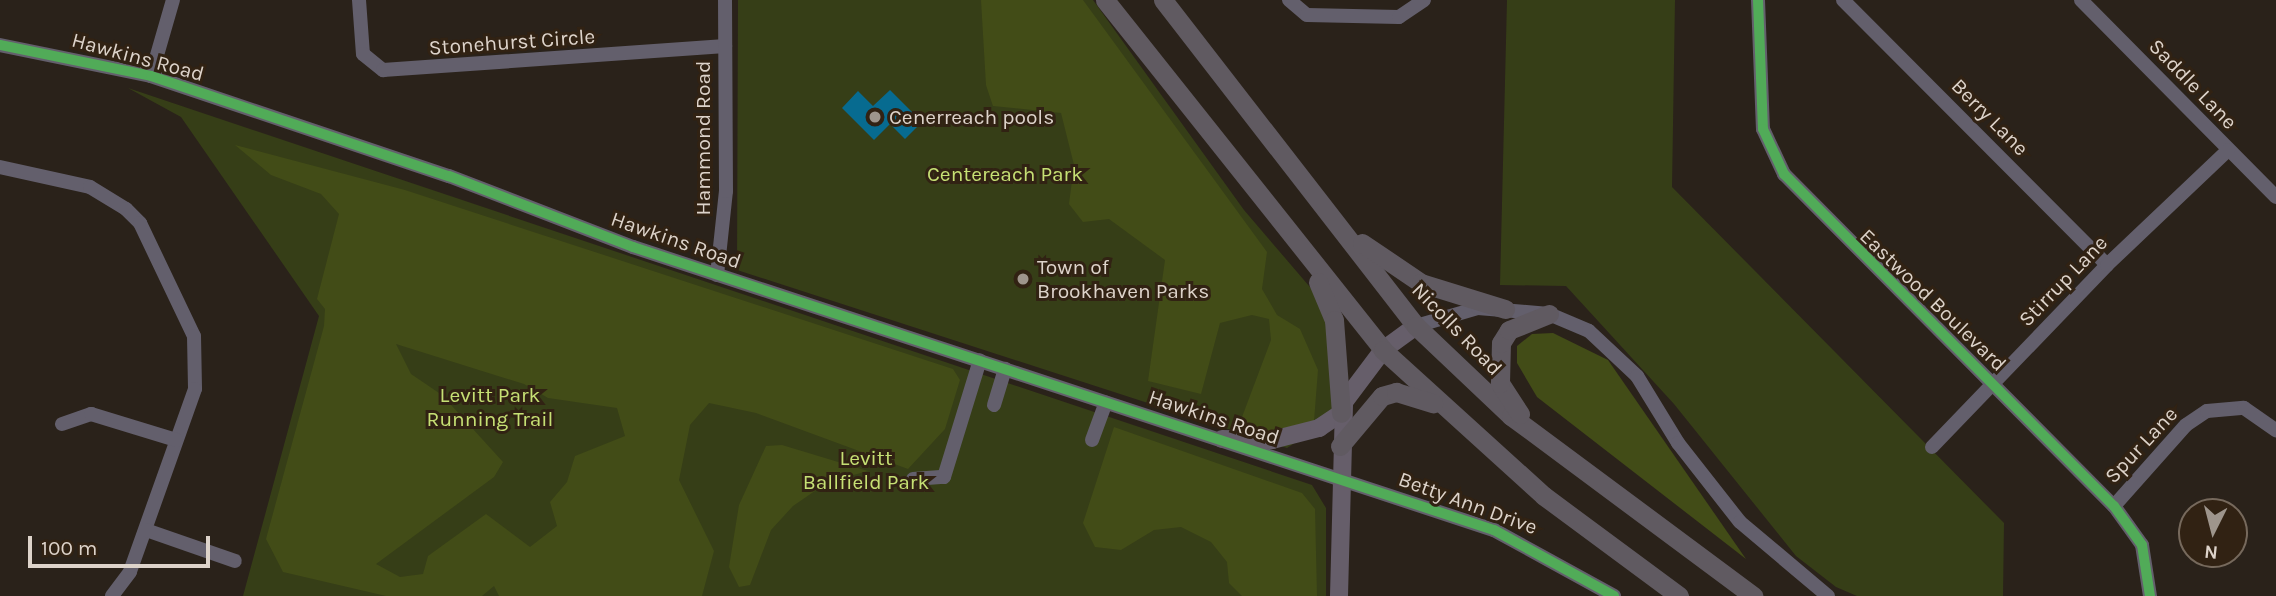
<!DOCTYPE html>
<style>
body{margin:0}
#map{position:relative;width:2276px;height:596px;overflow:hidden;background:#2a221a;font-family:Karla,sans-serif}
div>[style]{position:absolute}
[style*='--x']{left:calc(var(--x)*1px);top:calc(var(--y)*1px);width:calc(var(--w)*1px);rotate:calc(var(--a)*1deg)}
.green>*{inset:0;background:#363e17}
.forest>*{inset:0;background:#424c17}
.water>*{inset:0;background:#076b90}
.minor>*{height:14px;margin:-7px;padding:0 7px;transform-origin:7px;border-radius:7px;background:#635f6c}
.major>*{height:18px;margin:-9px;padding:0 9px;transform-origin:9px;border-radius:9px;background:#665e6a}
.highway>*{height:19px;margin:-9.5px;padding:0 9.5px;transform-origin:9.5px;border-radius:9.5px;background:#605a61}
.cycleway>*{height:10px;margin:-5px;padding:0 5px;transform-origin:5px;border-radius:5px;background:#51ab58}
.dots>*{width:19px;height:19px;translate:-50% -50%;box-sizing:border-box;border:4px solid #312213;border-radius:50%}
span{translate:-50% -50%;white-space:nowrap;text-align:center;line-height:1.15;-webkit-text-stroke:6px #312213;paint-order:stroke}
.street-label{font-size:21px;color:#ddd3ca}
.poi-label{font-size:21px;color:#ddd3ca}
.left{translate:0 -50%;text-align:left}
.park-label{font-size:21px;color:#c6e074}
.north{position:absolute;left:2178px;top:498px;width:70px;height:70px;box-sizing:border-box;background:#312213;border:2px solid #76695c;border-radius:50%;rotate:186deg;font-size:19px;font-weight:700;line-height:28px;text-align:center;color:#ddd3ca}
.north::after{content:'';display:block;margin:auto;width:24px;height:32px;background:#9e958c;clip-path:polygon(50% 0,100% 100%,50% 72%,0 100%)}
.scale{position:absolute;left:28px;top:536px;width:182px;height:32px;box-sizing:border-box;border:4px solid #ddd3ca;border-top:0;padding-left:9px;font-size:21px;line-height:24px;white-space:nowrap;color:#ddd3ca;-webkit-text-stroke:5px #312213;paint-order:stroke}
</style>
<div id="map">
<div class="green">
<div style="clip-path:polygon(738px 0,1093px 0,1244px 210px,1321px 300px,1337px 372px,1330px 420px,1287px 448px,737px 270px)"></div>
<div style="clip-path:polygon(1507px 0,1675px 0,1672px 187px,2004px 523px,2003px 596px,1857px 596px,1836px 587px,1796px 556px,1674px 404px,1566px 286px,1500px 285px)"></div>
<div style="clip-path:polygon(128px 88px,1312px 485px,1326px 508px,1326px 596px,243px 596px,319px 316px,181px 117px)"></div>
</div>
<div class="forest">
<div style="clip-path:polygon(981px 0,1083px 0,1267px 252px,1262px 289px,1277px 315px,1300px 329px,1318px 370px,1314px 421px,1268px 432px,1239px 425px,1271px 340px,1269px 319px,1252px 315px,1220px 323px,1201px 394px,1148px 381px,1165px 260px,1109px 219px,1083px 222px,1069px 204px,1074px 165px,1061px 113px,993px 106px,986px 85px)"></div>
<div style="clip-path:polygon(evenodd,235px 145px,405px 190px,953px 369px,960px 380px,945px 429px,908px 469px,756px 413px,709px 403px,690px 425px,679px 480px,714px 551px,702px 596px,499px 596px,494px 586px,482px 596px,386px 596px,283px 572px,266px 539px,324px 326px,325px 309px,317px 299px,339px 214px,321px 194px,271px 175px,235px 145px,396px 344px,524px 384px,548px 398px,617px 408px,625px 436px,575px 456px,567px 482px,550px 502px,557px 526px,530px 547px,486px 514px,428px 556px,423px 574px,400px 577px,376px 564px,494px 477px,503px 462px,442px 395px,411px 374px,396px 344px)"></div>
<div style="clip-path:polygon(1553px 333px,1608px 360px,1746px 559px,1537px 397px,1517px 363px,1517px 346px,1532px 334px)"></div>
<div style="clip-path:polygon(1114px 427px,1302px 493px,1315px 509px,1317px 596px,1242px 596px,1229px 583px,1227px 562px,1211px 542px,1181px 527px,1154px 530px,1121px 550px,1095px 547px,1083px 523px)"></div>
<div style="clip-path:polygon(782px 445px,868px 471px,828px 482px,793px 506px,771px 530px,750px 585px,739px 587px,729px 567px,739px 505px,766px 446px)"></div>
</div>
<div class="water">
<div style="clip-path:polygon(890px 90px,922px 122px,905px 139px,890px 124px,874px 140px,842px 108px,858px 91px,873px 106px)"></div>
</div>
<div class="minor">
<div style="--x:359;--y:0;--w:54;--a:85.8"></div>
<div style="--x:363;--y:54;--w:26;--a:39"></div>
<div style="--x:383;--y:70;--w:343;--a:-4"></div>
<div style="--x:1289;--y:0;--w:23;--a:40"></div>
<div style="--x:1307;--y:15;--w:92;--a:1.2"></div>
<div style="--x:1399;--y:17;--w:30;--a:-34"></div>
<div style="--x:1758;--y:0;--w:129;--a:87.8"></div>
<div style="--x:1763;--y:129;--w:50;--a:65"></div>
<div style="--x:1784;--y:174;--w:468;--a:45.2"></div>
<div style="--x:2114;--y:506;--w:48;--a:54.3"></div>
<div style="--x:2142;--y:545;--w:52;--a:81.1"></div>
<div style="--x:1843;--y:0;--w:374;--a:45.1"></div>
<div style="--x:2081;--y:0;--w:277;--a:45.3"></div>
<div style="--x:0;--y:45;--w:154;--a:11.6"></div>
<div style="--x:151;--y:76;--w:314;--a:18.6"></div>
<div style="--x:449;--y:176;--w:197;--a:21.1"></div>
<div style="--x:633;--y:247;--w:906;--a:18.2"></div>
<div style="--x:1494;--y:530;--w:137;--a:28.8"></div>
<div style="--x:151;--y:76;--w:79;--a:-73.9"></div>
<div style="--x:0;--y:167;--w:92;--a:12.5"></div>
<div style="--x:90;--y:187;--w:42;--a:31.4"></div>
<div style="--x:126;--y:209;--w:20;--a:45"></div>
<div style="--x:140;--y:223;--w:125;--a:64.5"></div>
<div style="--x:194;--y:336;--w:53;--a:88.9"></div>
<div style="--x:195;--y:389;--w:194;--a:109.6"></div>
<div style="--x:130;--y:572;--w:30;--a:127"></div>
<div style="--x:717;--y:275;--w:84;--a:-83.9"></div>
<div style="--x:726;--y:191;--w:191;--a:-90.3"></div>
<div style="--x:1416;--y:326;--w:65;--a:-16.2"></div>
<div style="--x:1478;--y:308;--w:71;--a:4.8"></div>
<div style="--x:1549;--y:314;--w:43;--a:23"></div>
<div style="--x:1589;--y:331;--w:66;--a:43.2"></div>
<div style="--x:1637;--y:376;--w:79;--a:58.5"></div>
<div style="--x:1678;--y:443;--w:100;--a:51.9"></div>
<div style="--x:1740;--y:522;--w:115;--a:40.1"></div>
<div style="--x:994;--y:405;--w:38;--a:-73"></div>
<div style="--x:62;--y:424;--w:31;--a:-19"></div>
<div style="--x:91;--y:414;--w:89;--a:17"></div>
<div style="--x:1092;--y:440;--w:40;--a:-69.8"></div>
<div style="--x:1932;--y:447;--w:252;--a:-46.1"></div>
<div style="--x:2107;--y:265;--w:167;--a:-43.5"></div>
<div style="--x:913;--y:479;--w:31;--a:-4"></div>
<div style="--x:944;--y:477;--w:122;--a:-72.9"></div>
<div style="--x:2114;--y:506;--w:108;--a:-48.4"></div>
<div style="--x:2186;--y:425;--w:25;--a:-34"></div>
<div style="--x:2207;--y:411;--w:37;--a:-5"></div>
<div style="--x:2244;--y:408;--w:39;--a:35"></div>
<div style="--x:146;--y:530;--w:94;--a:19.2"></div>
</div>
<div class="major">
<div style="--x:1222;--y:439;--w:50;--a:1.1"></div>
<div style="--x:1272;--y:440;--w:49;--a:-14.3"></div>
<div style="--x:1319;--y:428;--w:27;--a:-34"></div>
<div style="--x:1339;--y:596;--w:194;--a:-88.5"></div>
<div style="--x:1344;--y:402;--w:65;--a:-53.1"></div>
<div style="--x:1383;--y:350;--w:41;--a:-36"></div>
</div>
<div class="highway">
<div style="--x:1105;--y:0;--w:447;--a:51.5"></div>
<div style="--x:1383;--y:350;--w:217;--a:42.2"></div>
<div style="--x:1544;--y:496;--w:168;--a:36.5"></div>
<div style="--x:1163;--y:0;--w:413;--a:52.2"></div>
<div style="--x:1416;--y:326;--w:131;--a:43.5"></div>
<div style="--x:1511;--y:416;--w:302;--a:36.6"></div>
<div style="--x:1362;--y:243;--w:71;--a:34.1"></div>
<div style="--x:1421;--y:283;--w:88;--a:17.2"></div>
<div style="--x:1318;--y:282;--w:41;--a:67.2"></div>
<div style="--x:1334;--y:320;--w:93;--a:85.7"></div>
<div style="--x:1520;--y:414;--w:37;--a:-123"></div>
<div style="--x:1500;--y:383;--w:40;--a:-88.6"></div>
<div style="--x:1501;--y:343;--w:15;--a:-58"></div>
<div style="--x:1509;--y:330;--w:43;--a:-21.8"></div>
<div style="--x:1340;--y:446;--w:65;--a:-50"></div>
<div style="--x:1382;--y:396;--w:15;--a:-16"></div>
<div style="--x:1396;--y:392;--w:39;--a:17"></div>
</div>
<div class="cycleway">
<div style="--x:1758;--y:0;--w:129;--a:87.8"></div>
<div style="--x:1763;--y:129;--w:50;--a:65"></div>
<div style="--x:1784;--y:174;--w:468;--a:45.2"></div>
<div style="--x:2114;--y:506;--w:48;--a:54.3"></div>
<div style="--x:2142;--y:545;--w:52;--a:81.1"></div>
<div style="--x:0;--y:45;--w:154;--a:11.6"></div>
<div style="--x:151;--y:76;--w:314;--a:18.6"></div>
<div style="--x:449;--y:176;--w:197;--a:21.1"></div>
<div style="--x:633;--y:247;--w:906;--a:18.2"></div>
<div style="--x:1494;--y:530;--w:137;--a:28.8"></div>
</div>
<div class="dots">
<div style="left:875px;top:117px;background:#9e958c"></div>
<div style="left:1023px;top:279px;background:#9e958c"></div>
</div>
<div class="street-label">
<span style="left:512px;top:42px;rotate:-4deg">Stonehurst Circle</span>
<span style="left:138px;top:57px;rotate:15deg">Hawkins Road</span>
<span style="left:2193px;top:84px;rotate:46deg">Saddle Lane</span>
<span style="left:1990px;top:117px;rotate:45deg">Berry Lane</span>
<span style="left:703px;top:138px;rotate:-90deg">Hammond Road</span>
<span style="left:676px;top:240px;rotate:19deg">Hawkins Road</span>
<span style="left:2063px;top:281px;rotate:-46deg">Stirrup Lane</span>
<span style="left:1933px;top:300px;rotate:44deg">Eastwood Boulevard</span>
<span style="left:1457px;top:329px;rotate:46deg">Nicolls Road</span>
<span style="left:1214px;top:417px;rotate:18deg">Hawkins Road</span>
<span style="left:2141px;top:445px;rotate:-47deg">Spur Lane</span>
<span style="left:1468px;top:503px;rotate:20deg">Betty Ann Drive</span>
</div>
<div class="poi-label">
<span class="left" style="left:889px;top:117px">Cenerreach pools</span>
<span class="left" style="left:1037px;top:279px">Town of<br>Brookhaven Parks</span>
</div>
<div class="park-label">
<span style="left:1005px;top:174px">Centereach Park</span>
<span style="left:490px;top:407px">Levitt Park<br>Running Trail</span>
<span style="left:866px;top:470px">Levitt<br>Ballfield Park</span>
</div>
<div class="north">N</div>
<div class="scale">100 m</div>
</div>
